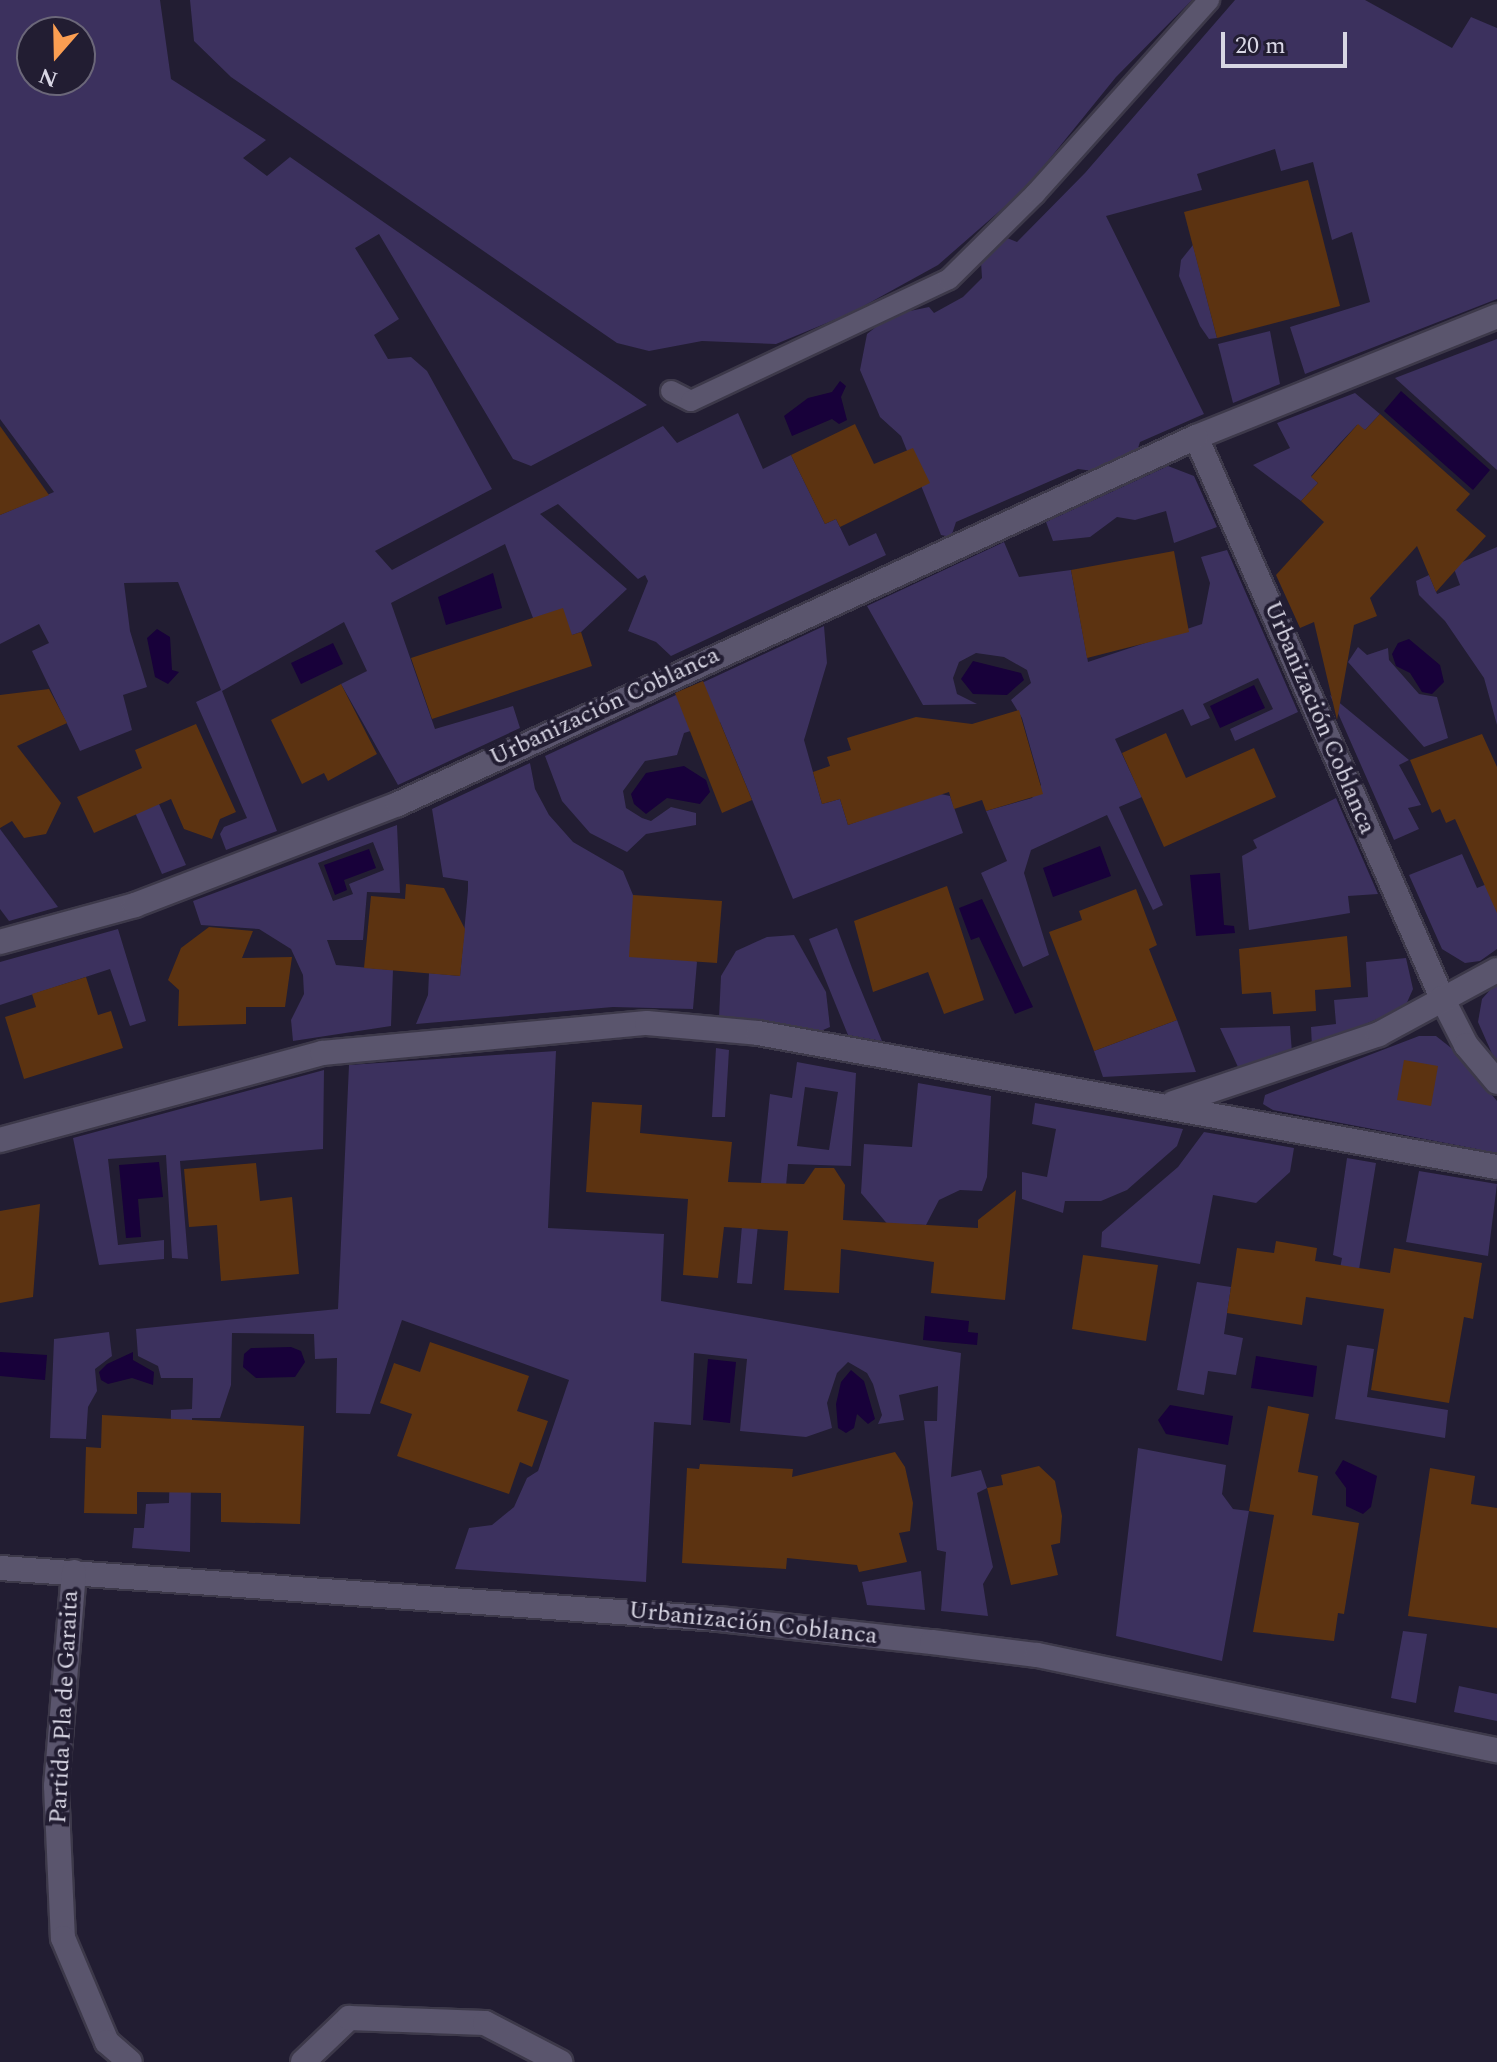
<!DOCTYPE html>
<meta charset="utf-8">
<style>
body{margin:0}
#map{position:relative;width:1497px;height:2062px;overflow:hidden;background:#221d32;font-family:Spectral,serif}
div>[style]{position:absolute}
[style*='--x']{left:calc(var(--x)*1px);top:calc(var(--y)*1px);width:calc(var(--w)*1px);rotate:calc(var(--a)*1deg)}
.green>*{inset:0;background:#3c315e}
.water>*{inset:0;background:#18013a}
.building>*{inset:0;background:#5c3311}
.roads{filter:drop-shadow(2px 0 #3d394a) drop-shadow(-2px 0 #3d394a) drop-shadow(0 2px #3d394a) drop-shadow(0 -2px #3d394a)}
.lane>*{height:20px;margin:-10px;padding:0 10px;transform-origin:10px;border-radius:10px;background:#5a556d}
.street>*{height:24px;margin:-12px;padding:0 12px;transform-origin:12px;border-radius:12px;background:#5a556d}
span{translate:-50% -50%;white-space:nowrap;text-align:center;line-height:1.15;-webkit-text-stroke:8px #221d32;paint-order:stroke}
.street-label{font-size:24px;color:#d8d6e4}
.north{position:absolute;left:16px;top:16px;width:80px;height:80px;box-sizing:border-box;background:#221d32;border:2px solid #6b6779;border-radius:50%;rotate:200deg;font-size:22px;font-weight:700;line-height:32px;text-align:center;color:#d8d6e4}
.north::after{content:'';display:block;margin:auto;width:28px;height:36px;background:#fb9e52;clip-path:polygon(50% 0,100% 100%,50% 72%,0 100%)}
.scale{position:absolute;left:1221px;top:32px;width:126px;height:36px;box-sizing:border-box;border:4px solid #d8d6e4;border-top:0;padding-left:10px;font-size:24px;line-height:28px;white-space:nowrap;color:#d8d6e4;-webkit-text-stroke:6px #221d32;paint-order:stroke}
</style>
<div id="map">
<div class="green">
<div style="clip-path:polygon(evenodd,0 0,160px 0,171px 79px,266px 140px,243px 158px,267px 176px,290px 157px,647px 405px,531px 466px,513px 459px,379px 234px,355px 248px,399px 319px,374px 335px,388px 359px,411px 357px,427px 371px,492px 489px,375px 551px,392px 570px,663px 426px,677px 443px,738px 413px,763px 469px,791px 455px,825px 524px,836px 519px,849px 546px,876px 533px,886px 555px,671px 656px,656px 642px,628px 631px,648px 581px,645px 575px,638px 579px,558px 504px,540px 514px,627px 589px,581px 632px,572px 635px,533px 618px,505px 544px,391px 603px,435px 729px,513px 706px,520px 728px,398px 785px,341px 684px,367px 671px,344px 622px,222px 691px,277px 831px,226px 850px,220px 834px,224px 827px,247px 818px,196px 702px,221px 690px,178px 582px,124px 583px,130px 631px,147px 687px,123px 695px,132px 730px,80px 751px,32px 651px,49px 643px,39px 624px,0 644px,0 515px,54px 492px,0 419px,0 0,32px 32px,80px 32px,80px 80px,32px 80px,32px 32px)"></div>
<div style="clip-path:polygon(190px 0,1192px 0,1116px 77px,1026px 188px,938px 265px,851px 313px,776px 344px,702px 341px,649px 351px,617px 343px,231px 77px,194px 41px)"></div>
<div style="clip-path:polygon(1235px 0,1365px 0,1452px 48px,1471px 17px,1497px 28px,1497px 299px,1305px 374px,1290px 327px,1370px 302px,1352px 232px,1332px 240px,1313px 162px,1281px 171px,1275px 149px,1197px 174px,1202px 190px,1106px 216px,1204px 414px,1140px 442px,1135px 457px,1101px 472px,1078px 469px,956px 522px,951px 537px,941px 535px,901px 436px,880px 417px,860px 370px,867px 334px,891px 315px,929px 307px,934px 313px,963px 297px,982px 278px,981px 262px,1007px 238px,1017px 242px,1085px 173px)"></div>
<div style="clip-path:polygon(1193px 245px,1217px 338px,1209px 339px,1200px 326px,1179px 276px,1181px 260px)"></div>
<div style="clip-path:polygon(1270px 331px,1280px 384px,1233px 403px,1218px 344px)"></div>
<div style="clip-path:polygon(1497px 339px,1497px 470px,1395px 378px)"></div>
<div style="clip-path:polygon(1355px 393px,1380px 414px,1365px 430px,1357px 425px,1340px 443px,1311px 476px,1318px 483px,1301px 501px,1253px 465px,1290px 448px,1277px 423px)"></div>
<div style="clip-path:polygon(1168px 466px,1194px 476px,1217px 527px,1174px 543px,1166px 511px,1135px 520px,1117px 517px,1090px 537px,1053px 541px,1046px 522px)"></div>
<div style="clip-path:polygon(1004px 542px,1019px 577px,1071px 570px,1088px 662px,1202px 624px,1210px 583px,1201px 557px,1227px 550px,1298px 712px,1235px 741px,1230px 729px,1273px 709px,1258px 678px,1203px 704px,1210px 718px,1191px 726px,1183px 709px,1115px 739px,1142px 797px,1119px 807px,1163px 905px,1153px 910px,1107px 815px,1031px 850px,1024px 873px,1049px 955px,1023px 967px,981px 873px,1007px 861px,986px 811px,1032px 798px,1041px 785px,1022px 718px,1011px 700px,1031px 683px,1027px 670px,1004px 657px,976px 653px,959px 662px,953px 678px,957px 694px,977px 704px,923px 705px,867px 606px)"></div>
<div style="clip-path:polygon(1497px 547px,1497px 725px,1484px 678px,1445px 621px,1419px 595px,1416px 581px,1429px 575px,1437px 594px,1460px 585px,1453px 566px)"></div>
<div style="clip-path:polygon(824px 626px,827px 663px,804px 740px,822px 804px,840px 799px,848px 825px,936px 793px,950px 796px,963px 833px,793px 899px,720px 722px,684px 733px,677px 755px,645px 761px,623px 791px,626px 808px,642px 818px,651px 821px,671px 807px,696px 813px,696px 825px,646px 834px,627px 852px,590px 833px,562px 801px,545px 756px)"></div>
<div style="clip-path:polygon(1358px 647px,1367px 655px,1388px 648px,1389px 660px,1419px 694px,1437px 697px,1448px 738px,1424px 747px,1348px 662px)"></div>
<div style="clip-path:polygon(1330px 695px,1409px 760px,1399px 765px,1421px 805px,1408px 808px,1419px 829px,1394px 840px)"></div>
<div style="clip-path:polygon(530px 763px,535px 789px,549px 815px,573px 842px,623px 871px,633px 895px,697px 962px,693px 1009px,613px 1007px,416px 1024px,428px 995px,429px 973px,460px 976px,468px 890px,468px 881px,443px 877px,432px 809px)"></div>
<div style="clip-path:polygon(152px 788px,186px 865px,162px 874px,129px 799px)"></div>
<div style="clip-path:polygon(1336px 798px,1378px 894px,1348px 896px,1350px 913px,1249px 930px,1242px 856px,1257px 848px,1253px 840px)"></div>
<div style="clip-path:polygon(evenodd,397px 825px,400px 893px,367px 892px,363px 940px,327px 940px,336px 965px,393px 970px,391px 1026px,293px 1041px,291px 1020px,304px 994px,303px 975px,291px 949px,259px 929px,201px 925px,193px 901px,397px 825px,373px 842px,384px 870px,349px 884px,353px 894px,333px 901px,318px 863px,373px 842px)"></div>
<div style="clip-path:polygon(0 829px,58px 907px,9px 921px,0 909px)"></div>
<div style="clip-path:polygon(1462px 854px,1477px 888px,1497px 880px,1497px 949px,1480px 961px,1465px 963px,1442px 949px,1409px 875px)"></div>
<div style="clip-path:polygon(837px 928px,852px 968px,882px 1041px,848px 1035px,809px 939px)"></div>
<div style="clip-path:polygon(118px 929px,146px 1021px,130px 1026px,110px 969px,0 1005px,0 962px)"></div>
<div style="clip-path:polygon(794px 935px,826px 992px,830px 1027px,807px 1037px,719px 1018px,721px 976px,736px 951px,767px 937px)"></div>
<div style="clip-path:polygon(1406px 958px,1413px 989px,1405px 1007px,1312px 1047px,1311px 1027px,1336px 1024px,1334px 1000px,1368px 997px,1366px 962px)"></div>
<div style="clip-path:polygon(1497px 982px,1497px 1065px,1478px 1022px,1482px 999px)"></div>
<div style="clip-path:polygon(1177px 1020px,1196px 1072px,1103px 1077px,1094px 1051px)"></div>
<div style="clip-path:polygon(1290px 1026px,1292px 1053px,1238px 1067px,1220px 1028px)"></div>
<div style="clip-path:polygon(1419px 1036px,1436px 1036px,1455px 1051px,1497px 1101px,1497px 1158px,1480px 1155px,1477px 1149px,1273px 1110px,1263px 1104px,1265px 1095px)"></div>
<div style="clip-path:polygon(716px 1048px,729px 1050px,725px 1117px,712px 1117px)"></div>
<div style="clip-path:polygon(556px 1051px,548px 1228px,664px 1234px,661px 1301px,961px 1353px,951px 1477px,981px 1470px,987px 1488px,977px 1493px,993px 1567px,983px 1584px,988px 1616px,941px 1611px,946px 1552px,937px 1550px,924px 1421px,937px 1421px,938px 1386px,899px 1395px,904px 1420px,878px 1424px,882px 1415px,873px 1384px,867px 1373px,848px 1362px,837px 1373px,827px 1403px,832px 1428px,806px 1437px,740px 1431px,747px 1359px,694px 1353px,691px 1425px,654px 1422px,646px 1582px,455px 1569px,469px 1528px,492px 1525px,514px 1507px,527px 1478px,538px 1471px,569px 1380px,402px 1320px,370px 1414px,336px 1413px,337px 1358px,315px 1359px,314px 1334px,232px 1333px,231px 1385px,220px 1418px,192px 1418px,190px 1552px,132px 1548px,134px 1528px,144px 1528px,146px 1504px,169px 1503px,171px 1410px,192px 1409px,193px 1378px,161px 1378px,158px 1366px,138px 1356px,136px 1329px,338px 1309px,349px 1065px)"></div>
<div style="clip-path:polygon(evenodd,797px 1062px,856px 1073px,851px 1166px,788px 1164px,786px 1186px,761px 1183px,770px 1094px,792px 1098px,797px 1062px,805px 1087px,838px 1092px,829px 1150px,797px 1146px,805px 1087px)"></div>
<div style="clip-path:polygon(324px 1070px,323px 1149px,180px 1161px,188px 1259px,172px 1258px,166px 1155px,108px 1159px,118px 1245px,164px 1240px,164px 1259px,99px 1265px,73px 1138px)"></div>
<div style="clip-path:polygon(918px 1083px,991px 1096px,987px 1177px,982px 1191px,960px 1190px,939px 1200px,926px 1225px,903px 1224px,901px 1240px,861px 1193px,864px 1144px,912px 1147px)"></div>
<div style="clip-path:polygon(1035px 1103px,1080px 1111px,1183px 1129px,1177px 1146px,1127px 1190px,1101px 1201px,1065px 1201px,1063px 1213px,1022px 1199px,1022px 1172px,1047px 1177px,1056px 1129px,1032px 1124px)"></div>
<div style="clip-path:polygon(1204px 1132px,1294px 1148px,1290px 1172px,1256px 1203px,1213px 1195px,1200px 1264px,1101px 1247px,1102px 1232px,1178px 1167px)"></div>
<div style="clip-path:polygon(1347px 1158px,1376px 1163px,1357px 1282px,1338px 1279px,1342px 1258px,1333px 1255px)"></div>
<div style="clip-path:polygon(1419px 1171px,1497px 1184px,1488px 1256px,1406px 1242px)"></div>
<div style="clip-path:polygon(743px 1214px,759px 1215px,752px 1284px,737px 1283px)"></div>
<div style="clip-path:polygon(1197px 1282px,1231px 1287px,1224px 1334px,1243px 1338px,1236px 1375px,1208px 1371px,1204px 1395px,1177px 1390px)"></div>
<div style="clip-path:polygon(109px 1332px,112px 1356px,95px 1369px,97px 1391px,88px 1407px,86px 1439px,50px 1438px,54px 1339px)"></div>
<div style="clip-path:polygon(1347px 1345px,1374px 1349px,1367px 1397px,1448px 1410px,1445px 1438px,1335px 1419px)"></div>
<div style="clip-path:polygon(1138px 1448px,1226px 1465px,1222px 1494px,1233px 1509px,1249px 1511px,1222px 1661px,1116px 1636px)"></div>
<div style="clip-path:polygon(921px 1571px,925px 1610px,867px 1605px,862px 1582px)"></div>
<div style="clip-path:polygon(1403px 1631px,1427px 1634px,1416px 1703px,1391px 1698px)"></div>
<div style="clip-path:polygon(1459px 1686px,1497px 1694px,1497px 1721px,1454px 1712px)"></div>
</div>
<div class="water">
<div style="clip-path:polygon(840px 381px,846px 386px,841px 397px,847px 420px,839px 424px,832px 419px,792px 436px,784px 416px,808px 398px,832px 392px)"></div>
<div style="clip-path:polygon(1401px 391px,1490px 470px,1473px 490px,1384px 411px)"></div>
<div style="clip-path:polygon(493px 573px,502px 608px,446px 625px,438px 597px)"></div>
<div style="clip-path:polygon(157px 629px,170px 637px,172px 670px,179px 672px,168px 684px,155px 677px,147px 638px)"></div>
<div style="clip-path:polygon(1409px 639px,1440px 665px,1444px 682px,1432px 694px,1422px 692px,1410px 673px,1396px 666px,1392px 654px,1398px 643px)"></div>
<div style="clip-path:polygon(333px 643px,343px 664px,301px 684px,291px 663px)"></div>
<div style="clip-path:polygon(973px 661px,1021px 673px,1024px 680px,1007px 695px,973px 694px,961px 679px)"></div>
<div style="clip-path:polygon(1254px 685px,1265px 708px,1220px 728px,1210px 706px)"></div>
<div style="clip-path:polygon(684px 766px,706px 780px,710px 792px,700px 804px,667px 798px,646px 814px,634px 804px,631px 794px,646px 773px)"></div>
<div style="clip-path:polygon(1100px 846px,1111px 876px,1053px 897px,1043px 868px)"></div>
<div style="clip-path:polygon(369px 849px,376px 868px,344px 880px,347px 890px,335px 895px,324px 865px)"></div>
<div style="clip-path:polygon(1220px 873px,1224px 925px,1234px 926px,1235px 933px,1196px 936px,1190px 875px)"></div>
<div style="clip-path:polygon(982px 899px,1033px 1007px,1015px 1014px,979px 937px,971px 940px,959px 908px)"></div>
<div style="clip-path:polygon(159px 1162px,163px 1197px,138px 1199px,141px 1237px,126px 1238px,119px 1165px)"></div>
<div style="clip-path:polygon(925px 1316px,969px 1321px,968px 1332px,978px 1333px,977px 1345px,923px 1340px)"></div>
<div style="clip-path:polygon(291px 1347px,301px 1351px,305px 1362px,295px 1377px,256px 1378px,243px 1367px,244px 1354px,251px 1348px)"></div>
<div style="clip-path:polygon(0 1352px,47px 1355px,45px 1380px,0 1376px)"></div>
<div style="clip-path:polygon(133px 1352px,133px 1360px,154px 1372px,153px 1385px,132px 1378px,108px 1384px,101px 1380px,99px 1372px,107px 1364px)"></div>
<div style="clip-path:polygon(1256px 1356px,1317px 1366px,1313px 1397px,1251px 1388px)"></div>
<div style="clip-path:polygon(708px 1359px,736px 1362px,730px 1423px,703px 1420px)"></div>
<div style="clip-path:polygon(851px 1370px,864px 1381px,875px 1419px,868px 1424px,857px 1414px,854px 1428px,846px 1433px,838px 1428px,836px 1404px,841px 1382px)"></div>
<div style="clip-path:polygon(1170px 1405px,1233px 1416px,1228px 1445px,1166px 1434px,1158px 1420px)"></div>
<div style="clip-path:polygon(1343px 1460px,1377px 1476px,1371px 1507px,1363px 1514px,1346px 1506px,1346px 1488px,1335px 1473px)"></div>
</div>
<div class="building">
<div style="clip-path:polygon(1308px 180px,1340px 306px,1217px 338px,1184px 212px)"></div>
<div style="clip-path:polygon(1380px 414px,1470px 494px,1456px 510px,1486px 536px,1436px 592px,1417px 546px,1370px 598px,1377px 616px,1354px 625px,1337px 720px,1314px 622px,1300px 628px,1276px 575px,1324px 522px,1301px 501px,1318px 483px,1311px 477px,1358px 424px,1365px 430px)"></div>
<div style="clip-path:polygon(855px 424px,874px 464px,913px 448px,930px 483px,840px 527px,836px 519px,825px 524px,791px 455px)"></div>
<div style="clip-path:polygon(0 426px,49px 495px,0 515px)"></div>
<div style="clip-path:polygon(1174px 551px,1189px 632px,1087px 658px,1071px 570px)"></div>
<div style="clip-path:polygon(563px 608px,572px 635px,581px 632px,592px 666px,432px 719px,411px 658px)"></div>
<div style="clip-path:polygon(703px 681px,752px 800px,722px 813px,675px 693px)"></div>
<div style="clip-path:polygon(341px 684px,377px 754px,328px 781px,324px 773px,302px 784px,271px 720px)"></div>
<div style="clip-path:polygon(49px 689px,67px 723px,17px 746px,61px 803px,46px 834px,24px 838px,12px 821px,0 828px,0 695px)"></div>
<div style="clip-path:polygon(1019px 710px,1043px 794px,986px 811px,982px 800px,954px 809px,949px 792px,848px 825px,840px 799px,822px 804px,813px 772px,830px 766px,827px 757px,851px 750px,847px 738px,916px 717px,972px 724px)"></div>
<div style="clip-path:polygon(196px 724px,236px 812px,220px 819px,212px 839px,184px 829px,171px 799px,94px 833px,77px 797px,142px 768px,135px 750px)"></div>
<div style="clip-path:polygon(1166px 733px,1186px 778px,1254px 748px,1276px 797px,1164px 847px,1122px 753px)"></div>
<div style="clip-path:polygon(1482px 734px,1497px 767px,1497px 913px,1455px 819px,1446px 823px,1440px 809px,1432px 813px,1410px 760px)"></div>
<div style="clip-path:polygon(406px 884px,444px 888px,465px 929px,460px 976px,364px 968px,371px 896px,405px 899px)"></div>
<div style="clip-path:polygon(947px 886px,984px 1000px,944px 1014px,928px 972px,873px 992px,854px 921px)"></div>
<div style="clip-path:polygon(1136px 889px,1157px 945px,1149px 949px,1177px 1020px,1094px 1051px,1049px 932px,1082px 920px,1079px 911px)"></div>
<div style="clip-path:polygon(633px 895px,722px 901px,717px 963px,629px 957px)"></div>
<div style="clip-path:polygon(209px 927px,253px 931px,242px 958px,292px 957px,285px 1007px,246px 1007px,246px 1024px,178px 1026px,179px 990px,168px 980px,181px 948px)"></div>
<div style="clip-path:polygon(1347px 936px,1351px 987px,1315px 990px,1316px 1011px,1273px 1014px,1271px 992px,1242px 994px,1239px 949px)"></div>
<div style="clip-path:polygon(86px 977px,98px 1015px,111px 1011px,123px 1048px,24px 1079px,5px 1017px,36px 1007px,32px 994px)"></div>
<div style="clip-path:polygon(1404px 1060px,1438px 1066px,1431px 1106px,1397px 1100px)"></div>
<div style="clip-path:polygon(592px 1102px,642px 1105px,640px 1133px,732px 1142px,728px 1182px,804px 1184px,815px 1168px,834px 1168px,845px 1185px,843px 1220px,978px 1228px,978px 1220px,1016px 1190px,1005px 1300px,931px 1293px,934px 1262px,841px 1249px,839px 1293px,784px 1290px,788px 1231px,724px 1227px,718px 1278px,683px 1275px,688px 1199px,586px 1192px)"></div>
<div style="clip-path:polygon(256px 1163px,260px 1201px,292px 1197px,299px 1274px,221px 1281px,217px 1225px,189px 1227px,184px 1169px)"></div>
<div style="clip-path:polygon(40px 1204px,33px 1297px,0 1303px,0 1211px)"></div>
<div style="clip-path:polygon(1276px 1241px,1317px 1248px,1315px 1261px,1390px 1273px,1394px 1248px,1482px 1263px,1473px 1319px,1464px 1317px,1449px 1403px,1371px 1390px,1384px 1309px,1306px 1297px,1302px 1325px,1227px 1313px,1237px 1248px,1274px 1253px)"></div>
<div style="clip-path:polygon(1083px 1255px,1158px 1265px,1146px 1341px,1072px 1329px)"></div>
<div style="clip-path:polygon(430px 1342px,529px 1376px,517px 1411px,548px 1421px,532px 1467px,520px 1462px,509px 1494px,397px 1456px,412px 1414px,380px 1403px,394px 1363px,420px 1372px)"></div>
<div style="clip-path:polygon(1268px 1406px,1309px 1414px,1298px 1472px,1318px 1476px,1312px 1515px,1359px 1523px,1344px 1614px,1338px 1613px,1334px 1641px,1253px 1632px,1274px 1515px,1249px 1511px)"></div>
<div style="clip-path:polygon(102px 1415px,304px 1426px,300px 1524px,221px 1522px,221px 1493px,137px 1492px,137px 1514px,84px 1513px,86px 1447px,101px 1448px)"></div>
<div style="clip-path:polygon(895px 1452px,905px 1467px,913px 1503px,910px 1531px,899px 1533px,907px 1562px,859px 1572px,857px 1565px,787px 1558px,786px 1569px,682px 1563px,687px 1468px,699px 1469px,700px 1464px,793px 1469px,792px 1477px)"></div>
<div style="clip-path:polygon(1039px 1466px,1055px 1481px,1062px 1516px,1060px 1543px,1051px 1545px,1058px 1575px,1011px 1585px,987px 1488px,1003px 1485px,1001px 1475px)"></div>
<div style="clip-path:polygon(1430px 1468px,1475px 1476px,1471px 1504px,1497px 1508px,1497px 1628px,1408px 1616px)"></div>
</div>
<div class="roads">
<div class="lane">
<div style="--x:671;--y:391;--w:22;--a:27"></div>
<div style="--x:691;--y:401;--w:285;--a:-25.3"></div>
<div style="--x:949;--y:279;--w:121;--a:-44.7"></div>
<div style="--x:1035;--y:194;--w:261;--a:-48.1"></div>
</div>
<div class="street">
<div style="--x:1497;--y:316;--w:324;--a:158.1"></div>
<div style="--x:1196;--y:437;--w:613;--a:66.32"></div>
<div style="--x:1442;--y:998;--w:53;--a:62.9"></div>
<div style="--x:1466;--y:1045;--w:48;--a:50"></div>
<div style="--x:0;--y:942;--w:140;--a:-15.3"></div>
<div style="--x:135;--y:905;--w:282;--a:-21"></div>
<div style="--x:398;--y:804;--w:878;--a:-24.7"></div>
<div style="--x:1173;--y:1103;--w:217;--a:-18.5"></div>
<div style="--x:1379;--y:1034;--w:134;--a:-28.5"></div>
<div style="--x:0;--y:1140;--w:334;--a:-15.1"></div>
<div style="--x:322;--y:1053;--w:326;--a:-5.3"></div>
<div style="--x:647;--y:1023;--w:111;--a:5.1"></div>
<div style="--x:758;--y:1033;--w:751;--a:10.28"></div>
<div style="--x:0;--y:1568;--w:721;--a:4.06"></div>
<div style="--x:719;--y:1619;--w:214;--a:6.2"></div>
<div style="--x:932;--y:1642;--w:106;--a:7.1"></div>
<div style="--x:1037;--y:1655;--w:470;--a:11.7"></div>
<div style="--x:74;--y:1572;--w:215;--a:94.8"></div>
<div style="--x:56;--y:1786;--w:152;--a:87.4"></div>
<div style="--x:63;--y:1938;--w:113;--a:67.1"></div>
<div style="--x:107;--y:2042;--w:30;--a:41"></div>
<div style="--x:303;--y:2062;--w:64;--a:-43.7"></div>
<div style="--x:349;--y:2018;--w:136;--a:2.1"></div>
<div style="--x:485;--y:2023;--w:85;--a:27.5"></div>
</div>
</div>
<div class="street-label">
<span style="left:605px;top:707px;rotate:-25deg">Urbanización Coblanca</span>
<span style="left:1319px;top:718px;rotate:67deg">Urbanización Coblanca</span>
<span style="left:753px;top:1624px;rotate:6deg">Urbanización Coblanca</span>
<span style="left:65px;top:1707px;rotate:-87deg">Partida Pla de Garaita</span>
</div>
<div class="north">N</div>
<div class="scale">20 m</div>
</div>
